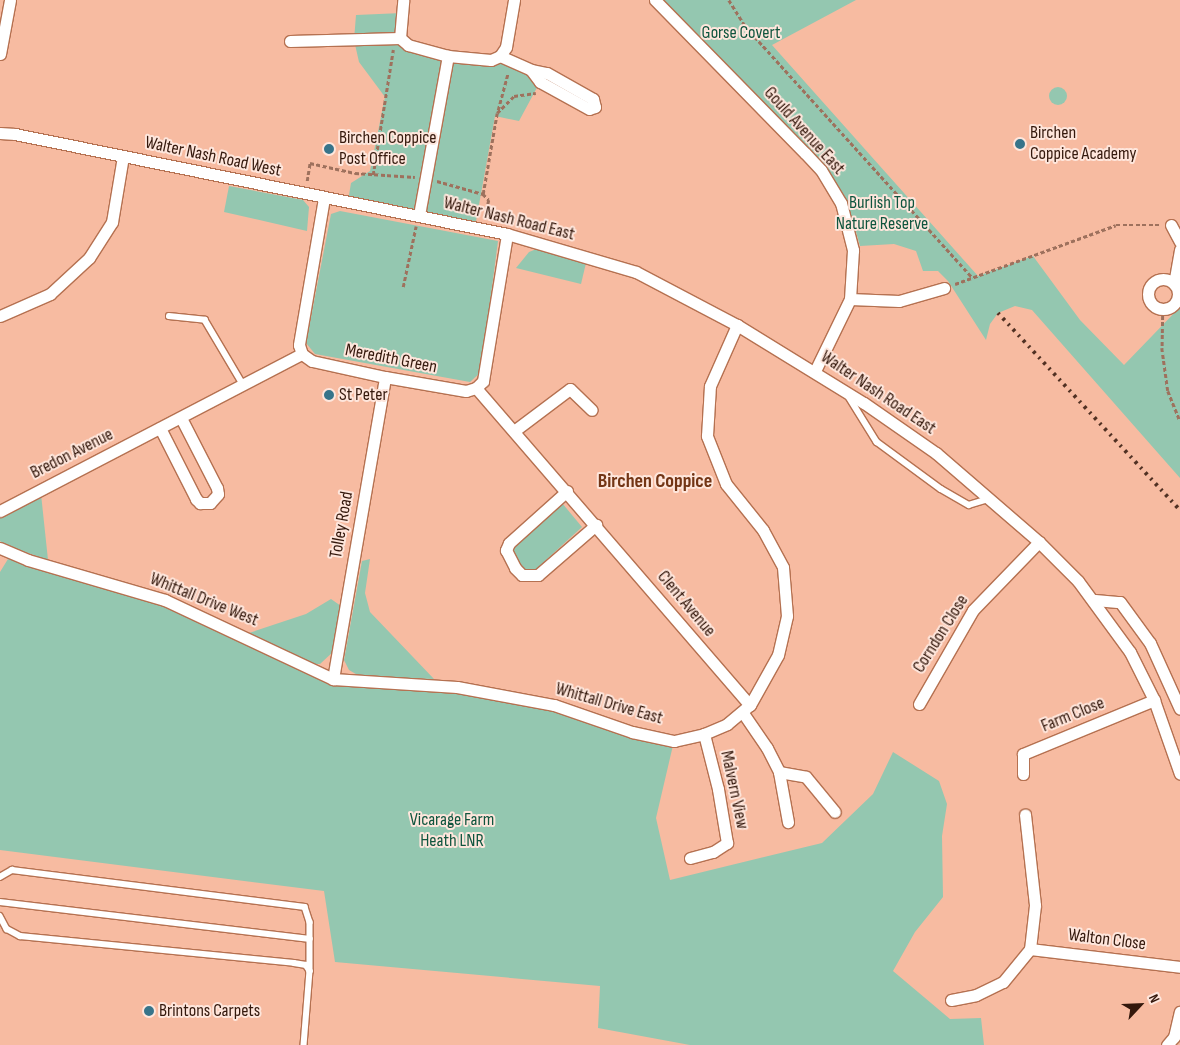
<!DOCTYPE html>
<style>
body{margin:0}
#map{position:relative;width:1180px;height:1045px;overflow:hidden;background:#f7bba1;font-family:"Sofia Sans Condensed",sans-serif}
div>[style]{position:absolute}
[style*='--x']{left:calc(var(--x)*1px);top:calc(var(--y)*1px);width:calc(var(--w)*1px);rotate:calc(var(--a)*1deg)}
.green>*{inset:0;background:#94c7b0}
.round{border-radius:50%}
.path>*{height:2.5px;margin-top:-1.25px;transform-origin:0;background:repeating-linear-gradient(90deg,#9e715d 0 4px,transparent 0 6.5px)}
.roads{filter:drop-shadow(1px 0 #b57151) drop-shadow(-1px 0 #b57151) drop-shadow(0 1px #b57151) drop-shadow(0 -1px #b57151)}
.service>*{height:5.5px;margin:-2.75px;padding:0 2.75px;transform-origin:2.75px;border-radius:2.75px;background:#fff}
.minor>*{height:11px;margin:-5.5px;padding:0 5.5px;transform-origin:5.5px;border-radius:5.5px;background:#fff}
.minor>.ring{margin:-5.5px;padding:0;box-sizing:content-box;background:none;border:11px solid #fff;border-radius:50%}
.rail>*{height:4px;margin-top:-2px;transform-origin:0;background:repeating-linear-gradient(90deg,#503022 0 2.5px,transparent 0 7.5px)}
.dots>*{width:14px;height:14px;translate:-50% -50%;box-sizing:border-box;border:2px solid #fee6dc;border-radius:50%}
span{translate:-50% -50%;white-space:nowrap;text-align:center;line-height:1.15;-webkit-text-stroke:4px #fee6dc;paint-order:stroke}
.park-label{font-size:18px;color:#0f553e}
.street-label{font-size:18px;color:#34180c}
.poi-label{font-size:18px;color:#34180c}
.left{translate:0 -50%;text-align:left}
.quarter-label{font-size:20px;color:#733515;font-weight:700}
.north{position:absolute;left:1115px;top:980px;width:50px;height:50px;-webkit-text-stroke:4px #fee6dc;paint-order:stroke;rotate:65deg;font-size:14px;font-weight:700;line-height:20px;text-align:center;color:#34180c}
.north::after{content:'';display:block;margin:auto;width:18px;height:22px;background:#34180c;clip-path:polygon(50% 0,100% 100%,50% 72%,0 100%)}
</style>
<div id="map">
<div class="green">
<div style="clip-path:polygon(661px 0,856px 0,772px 45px,978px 276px,1033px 256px,1080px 320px,1124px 365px,1180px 307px,1180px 478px,1032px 310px,1015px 306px,998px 313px,990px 324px,986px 340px,948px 281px,938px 271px,923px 271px,916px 251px,894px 244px,860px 246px,853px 221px,832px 178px)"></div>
<div style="clip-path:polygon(402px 13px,400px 38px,448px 56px,500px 56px,593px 99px,540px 82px,519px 121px,495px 116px,475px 227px,348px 201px,351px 183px,370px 171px,385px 97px,359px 62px,354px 40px,356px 15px)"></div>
<div class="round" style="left:1049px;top:87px;width:18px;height:18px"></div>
<div style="clip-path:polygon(229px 186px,303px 200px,309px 207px,307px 231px,224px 212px)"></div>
<div style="clip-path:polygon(340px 211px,498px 241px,481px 372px,470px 382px,315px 354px,306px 343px,331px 214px)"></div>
<div style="clip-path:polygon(539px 248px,586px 263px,581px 284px,516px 268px,529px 252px)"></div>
<div style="clip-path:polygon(41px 494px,48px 560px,5px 545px,0 541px,0 515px)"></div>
<div style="clip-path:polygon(562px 503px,582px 527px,534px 571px,525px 571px,513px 557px,513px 546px)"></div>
<div style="clip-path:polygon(8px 559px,165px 600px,333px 679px,457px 687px,554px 705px,674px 741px,656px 818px,670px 880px,822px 843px,873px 794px,893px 752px,939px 781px,947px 804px,942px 836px,943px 897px,915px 932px,893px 971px,950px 1019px,981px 1018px,984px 1045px,690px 1045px,598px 1028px,600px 986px,335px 962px,324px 891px,0 850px,0 572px)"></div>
<div style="clip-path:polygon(370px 559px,365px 593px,370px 612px,434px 679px,361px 677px,349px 670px,344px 660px,362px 561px)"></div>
<div style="clip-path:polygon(331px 599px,341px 606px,334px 651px,320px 664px,311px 664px,249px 633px,306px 614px)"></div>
</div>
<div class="path">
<div style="--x:729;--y:0;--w:32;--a:58"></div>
<div style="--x:746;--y:27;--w:338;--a:47.9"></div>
<div style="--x:498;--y:110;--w:38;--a:-75"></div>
<div style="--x:373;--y:175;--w:127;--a:-80.9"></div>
<div style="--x:307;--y:181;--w:18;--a:-81"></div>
<div style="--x:310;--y:163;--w:46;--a:12.5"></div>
<div style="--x:355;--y:173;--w:60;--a:3.8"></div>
<div style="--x:437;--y:181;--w:48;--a:15.8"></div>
<div style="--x:483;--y:194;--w:8;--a:45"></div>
<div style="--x:489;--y:200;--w:18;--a:103"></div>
<div style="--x:483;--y:194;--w:82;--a:-80.2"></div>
<div style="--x:497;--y:113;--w:24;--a:-45"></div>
<div style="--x:514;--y:96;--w:22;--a:-8"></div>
<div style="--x:955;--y:284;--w:171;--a:-20.1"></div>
<div style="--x:1116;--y:225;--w:45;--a:0"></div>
<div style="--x:403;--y:287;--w:62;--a:-78"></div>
<div style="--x:1163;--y:309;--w:39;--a:91"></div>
<div style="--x:1162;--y:348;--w:43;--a:82.1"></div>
<div style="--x:1168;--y:391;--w:31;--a:68"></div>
</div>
<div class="roads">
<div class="service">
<div style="--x:169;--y:316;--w:36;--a:6"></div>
<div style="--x:205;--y:320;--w:77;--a:59.4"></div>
<div style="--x:849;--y:397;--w:53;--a:58.1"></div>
<div style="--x:877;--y:442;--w:79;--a:36.3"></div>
<div style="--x:941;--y:489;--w:32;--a:30"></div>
<div style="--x:969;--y:505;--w:21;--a:-17"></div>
<div style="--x:0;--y:877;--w:14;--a:-30"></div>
<div style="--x:12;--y:870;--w:295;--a:7.2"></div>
<div style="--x:305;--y:907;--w:16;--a:72"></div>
<div style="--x:310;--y:922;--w:49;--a:90"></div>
<div style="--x:310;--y:971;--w:74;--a:94.6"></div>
<div style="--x:0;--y:902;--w:312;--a:6.8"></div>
<div style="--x:0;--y:916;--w:15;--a:62"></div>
<div style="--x:7;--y:929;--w:15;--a:28"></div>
<div style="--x:20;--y:936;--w:275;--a:5.6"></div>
<div style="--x:294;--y:963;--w:12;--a:9"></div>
<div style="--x:306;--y:965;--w:7;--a:56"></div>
</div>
<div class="minor">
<div style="--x:655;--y:0;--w:214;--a:45.6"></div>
<div style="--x:805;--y:153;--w:23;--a:47"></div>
<div style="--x:821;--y:170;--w:39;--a:59"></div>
<div style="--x:841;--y:203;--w:49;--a:75.7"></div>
<div style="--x:853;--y:250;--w:49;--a:93.5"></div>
<div style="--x:850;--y:299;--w:80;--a:115.9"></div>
<div style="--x:400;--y:38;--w:38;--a:-85"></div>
<div style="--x:290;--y:41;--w:110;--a:-1.6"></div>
<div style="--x:400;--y:38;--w:11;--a:41"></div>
<div style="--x:408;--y:45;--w:41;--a:15.4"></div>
<div style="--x:448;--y:56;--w:43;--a:5.3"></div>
<div style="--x:491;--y:60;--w:10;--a:-24"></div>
<div style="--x:500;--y:56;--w:34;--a:24"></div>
<div style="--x:531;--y:70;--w:16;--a:11"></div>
<div style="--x:547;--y:73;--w:53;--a:29.5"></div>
<div style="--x:593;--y:99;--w:8;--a:76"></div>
<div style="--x:595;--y:107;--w:6;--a:162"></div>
<div style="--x:589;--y:109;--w:56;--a:-151.1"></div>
<div style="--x:540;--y:82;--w:15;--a:-127"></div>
<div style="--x:0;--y:54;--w:55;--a:-79.5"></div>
<div style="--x:500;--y:56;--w:11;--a:-56"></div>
<div style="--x:506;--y:47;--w:48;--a:-80.3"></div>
<div style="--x:0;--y:133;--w:15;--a:4"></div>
<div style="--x:15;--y:134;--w:502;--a:11.49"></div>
<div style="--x:507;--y:234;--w:134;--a:16.4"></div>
<div style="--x:636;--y:272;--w:114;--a:27.7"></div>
<div style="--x:737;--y:325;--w:149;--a:31.6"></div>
<div style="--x:864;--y:403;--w:88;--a:34.8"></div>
<div style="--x:936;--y:453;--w:136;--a:40.8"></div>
<div style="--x:1039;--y:542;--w:55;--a:45"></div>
<div style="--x:1078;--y:581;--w:88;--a:53.8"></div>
<div style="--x:1130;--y:652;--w:54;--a:63.4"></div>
<div style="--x:1154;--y:700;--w:78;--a:70.6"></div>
<div style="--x:324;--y:198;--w:149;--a:99.7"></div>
<div style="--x:299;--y:345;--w:9;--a:72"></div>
<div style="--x:302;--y:354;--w:12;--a:35"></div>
<div style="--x:312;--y:361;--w:75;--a:12.4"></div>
<div style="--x:385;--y:377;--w:82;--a:9.8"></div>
<div style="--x:466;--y:391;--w:10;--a:-17"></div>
<div style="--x:476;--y:388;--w:10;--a:-45"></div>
<div style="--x:483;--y:381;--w:149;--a:-80.7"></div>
<div style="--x:419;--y:215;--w:162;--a:-79.7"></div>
<div style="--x:1171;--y:225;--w:19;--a:62"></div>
<div class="ring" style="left:1148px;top:279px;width:19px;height:19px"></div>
<div style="--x:1174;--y:284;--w:35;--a:-80"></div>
<div style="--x:850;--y:299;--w:49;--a:2.3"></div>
<div style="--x:899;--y:301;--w:47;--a:-16.1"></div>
<div style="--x:0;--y:316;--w:55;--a:-23.7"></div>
<div style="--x:50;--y:294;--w:53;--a:-42.7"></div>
<div style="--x:89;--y:258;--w:43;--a:-57.4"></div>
<div style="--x:112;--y:222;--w:67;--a:-80.5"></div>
<div style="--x:476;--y:388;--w:419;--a:49.2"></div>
<div style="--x:160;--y:428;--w:80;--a:63.1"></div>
<div style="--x:196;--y:499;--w:6;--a:45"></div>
<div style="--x:200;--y:503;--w:10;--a:0"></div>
<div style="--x:210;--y:503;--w:12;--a:-48"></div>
<div style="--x:218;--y:494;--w:6;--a:-99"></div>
<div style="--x:217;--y:488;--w:79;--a:-117.2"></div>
<div style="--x:514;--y:431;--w:70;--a:-36.9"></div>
<div style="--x:570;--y:389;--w:30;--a:44"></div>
<div style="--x:567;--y:491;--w:78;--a:138.1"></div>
<div style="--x:509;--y:543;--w:8;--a:113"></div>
<div style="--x:506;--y:550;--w:20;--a:63"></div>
<div style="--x:515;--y:568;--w:10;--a:45"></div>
<div style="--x:522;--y:575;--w:16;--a:0"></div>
<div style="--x:538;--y:575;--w:77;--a:-40.8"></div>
<div style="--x:0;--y:511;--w:340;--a:-27.5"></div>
<div style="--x:0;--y:548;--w:30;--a:23"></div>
<div style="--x:28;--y:560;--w:143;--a:16.3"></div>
<div style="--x:165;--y:600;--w:186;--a:25.2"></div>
<div style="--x:333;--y:679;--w:124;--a:3.7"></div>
<div style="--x:457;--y:687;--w:99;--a:10.5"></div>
<div style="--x:554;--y:705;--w:83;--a:19.1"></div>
<div style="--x:632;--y:732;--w:43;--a:12.1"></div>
<div style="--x:674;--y:741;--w:31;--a:-13"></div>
<div style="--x:704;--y:734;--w:25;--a:-23"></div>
<div style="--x:727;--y:724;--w:30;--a:-40"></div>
<div style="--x:750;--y:705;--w:57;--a:-60.8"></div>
<div style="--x:778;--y:655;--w:40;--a:-77"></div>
<div style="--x:787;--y:616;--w:49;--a:-94.7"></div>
<div style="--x:783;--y:567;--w:42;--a:-118.4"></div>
<div style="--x:763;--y:530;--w:59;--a:-128.8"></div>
<div style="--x:726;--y:484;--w:52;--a:-111.6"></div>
<div style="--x:707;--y:436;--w:50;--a:-86.6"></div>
<div style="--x:710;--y:386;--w:67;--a:-66.1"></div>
<div style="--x:1095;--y:600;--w:25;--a:5"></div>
<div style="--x:1120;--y:602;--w:51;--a:53.8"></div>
<div style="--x:1150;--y:643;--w:72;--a:65.6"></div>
<div style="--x:333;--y:679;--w:306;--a:-80.2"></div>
<div style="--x:919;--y:704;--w:108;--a:-60.1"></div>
<div style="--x:973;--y:610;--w:95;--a:-45.9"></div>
<div style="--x:743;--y:713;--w:42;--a:55.6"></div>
<div style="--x:767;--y:748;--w:27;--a:63"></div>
<div style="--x:779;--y:772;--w:51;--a:79.8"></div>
<div style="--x:779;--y:772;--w:27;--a:10"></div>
<div style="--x:806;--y:777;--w:45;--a:50.4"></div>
<div style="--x:1023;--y:774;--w:20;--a:-90"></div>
<div style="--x:1023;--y:754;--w:142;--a:-22.4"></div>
<div style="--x:690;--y:858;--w:24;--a:-15"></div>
<div style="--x:713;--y:852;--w:17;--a:-33"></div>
<div style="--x:727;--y:843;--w:55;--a:-99.5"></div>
<div style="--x:718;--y:789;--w:57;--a:-104.3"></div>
<div style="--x:1030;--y:949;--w:151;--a:6.8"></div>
<div style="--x:951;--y:1000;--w:25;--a:-11"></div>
<div style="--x:976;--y:995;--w:30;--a:-26"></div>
<div style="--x:1003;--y:982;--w:43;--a:-50.7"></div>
<div style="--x:1030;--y:949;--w:44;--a:-83.5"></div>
<div style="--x:1035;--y:905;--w:91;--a:-96.3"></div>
<div style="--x:1167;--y:1045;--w:11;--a:-49"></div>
<div style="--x:1174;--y:1037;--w:26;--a:-77"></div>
</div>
</div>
<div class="rail">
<div style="--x:998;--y:313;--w:268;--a:47.3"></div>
</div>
<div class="dots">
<div style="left:1020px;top:144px;background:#37748a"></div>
<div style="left:329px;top:149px;background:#37748a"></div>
<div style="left:329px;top:395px;background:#37748a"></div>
<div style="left:149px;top:1011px;background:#37748a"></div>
</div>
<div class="park-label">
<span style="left:741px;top:33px">Gorse Covert</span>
<span style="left:882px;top:214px">Burlish Top<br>Nature Reserve</span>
<span style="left:452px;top:831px">Vicarage Farm<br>Heath LNR</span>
</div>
<div class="street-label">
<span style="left:804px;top:131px;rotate:48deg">Gould Avenue East</span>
<span style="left:213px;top:157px;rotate:12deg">Walter Nash Road West</span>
<span style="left:509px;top:219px;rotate:14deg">Walter Nash Road East</span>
<span style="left:391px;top:359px;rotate:11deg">Meredith Green</span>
<span style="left:878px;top:393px;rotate:34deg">Walter Nash Road East</span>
<span style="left:72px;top:454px;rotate:-27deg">Bredon Avenue</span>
<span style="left:342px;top:525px;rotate:-80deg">Tolley Road</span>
<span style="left:204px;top:600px;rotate:22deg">Whittall Drive West</span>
<span style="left:686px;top:604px;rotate:50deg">Clent Avenue</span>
<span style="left:941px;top:634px;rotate:-58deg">Corndon Close</span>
<span style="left:609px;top:704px;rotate:16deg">Whittall Drive East</span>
<span style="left:1073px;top:715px;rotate:-22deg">Farm Close</span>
<span style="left:734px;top:790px;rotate:78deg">Malvern View</span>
<span style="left:1107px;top:940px;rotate:7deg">Walton Close</span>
</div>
<div class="poi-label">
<span class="left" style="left:1030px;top:144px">Birchen<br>Coppice Academy</span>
<span class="left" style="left:339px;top:149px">Birchen Coppice<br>Post Office</span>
<span class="left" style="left:339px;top:395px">St Peter</span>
<span class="left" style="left:159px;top:1011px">Brintons Carpets</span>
</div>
<div class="quarter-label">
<span style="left:655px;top:481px">Birchen Coppice</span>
</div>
<div class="north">N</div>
</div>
